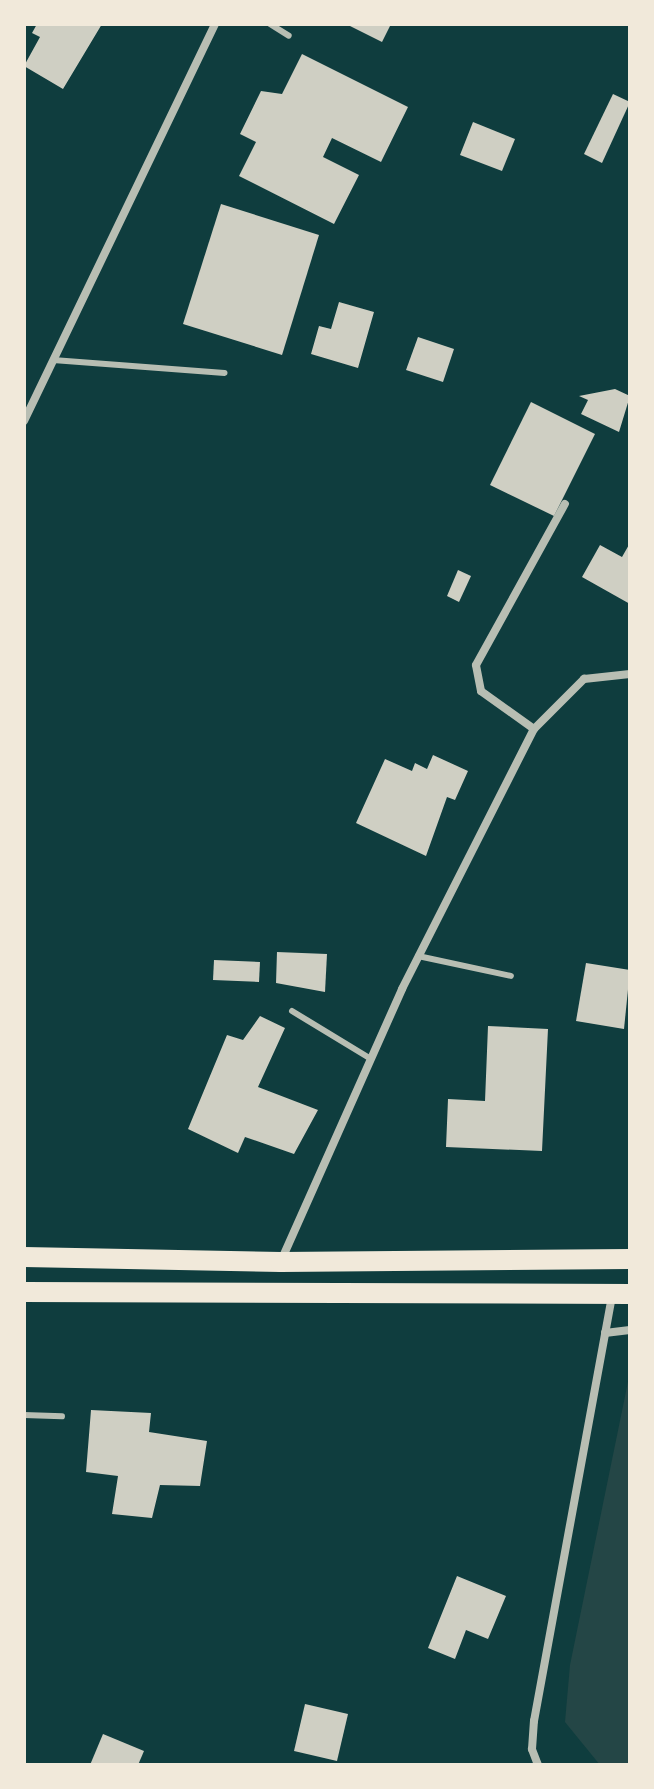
<!DOCTYPE html>
<style>
body{margin:0}
#map{position:relative;width:654px;height:1789px;overflow:hidden;background:#0f3d3e;font-family:"DejaVu Sans",sans-serif}
div>[style]{position:absolute}
[style*='--x']{left:calc(var(--x)*1px);top:calc(var(--y)*1px);width:calc(var(--w)*1px);rotate:calc(var(--a)*1deg)}
.green>*{inset:0;background:#244646}
.building>*{inset:0;background:#cfcfc3}
.service>*{height:6px;margin:-3px;padding:0 3px;transform-origin:3px;border-radius:3px;background:#b8beb3}
.minor>*{height:8px;margin:-4px;padding:0 4px;transform-origin:4px;border-radius:4px;background:#b8beb3}
.trunk>*{height:20px;margin:-10px;padding:0 10px;transform-origin:10px;border-radius:10px;background:#f1e9da}
span{translate:-50% -50%;white-space:nowrap;text-align:center;line-height:1.15;-webkit-text-stroke:6px #f1e9da;paint-order:stroke}
.frame{position:absolute;inset:0;border:26px solid #f1e9da;pointer-events:none}
</style>
<div id="map">
<div class="green">
<div style="clip-path:polygon(630px 1372px,630px 1765px,600px 1765px,565px 1722px,570px 1665px)"></div>
</div>
<div class="building">
<div style="clip-path:polygon(37px 24px,102px 24px,63px 89px,24px 66px,40px 37px,32px 33px)"></div>
<div style="clip-path:polygon(346px 24px,391px 24px,382px 42px)"></div>
<div style="clip-path:polygon(302px 54px,408px 107px,381px 162px,332px 138px,323px 157px,359px 175px,334px 224px,239px 176px,256px 142px,240px 134px,261px 91px,282px 94px)"></div>
<div style="clip-path:polygon(613px 94px,630px 102px,602px 163px,584px 154px)"></div>
<div style="clip-path:polygon(473px 122px,515px 139px,502px 171px,460px 155px)"></div>
<div style="clip-path:polygon(221px 204px,319px 235px,282px 355px,183px 324px)"></div>
<div style="clip-path:polygon(339px 302px,374px 312px,358px 368px,311px 354px,319px 326px,331px 329px)"></div>
<div style="clip-path:polygon(418px 337px,454px 349px,443px 382px,406px 370px)"></div>
<div style="clip-path:polygon(615px 389px,630px 396px,619px 432px,581px 414px,588px 400px,579px 396px)"></div>
<div style="clip-path:polygon(531px 402px,595px 434px,554px 516px,490px 485px)"></div>
<div style="clip-path:polygon(630px 543px,630px 604px,582px 577px,600px 545px,622px 557px)"></div>
<div style="clip-path:polygon(458px 570px,471px 576px,459px 602px,447px 596px)"></div>
<div style="clip-path:polygon(433px 755px,468px 771px,455px 800px,447px 797px,426px 856px,356px 823px,385px 759px,412px 771px,415px 763px,427px 769px)"></div>
<div style="clip-path:polygon(277px 952px,327px 954px,325px 992px,276px 983px)"></div>
<div style="clip-path:polygon(214px 960px,260px 962px,259px 982px,213px 980px)"></div>
<div style="clip-path:polygon(586px 963px,630px 970px,624px 1029px,576px 1021px)"></div>
<div style="clip-path:polygon(260px 1016px,285px 1028px,258px 1087px,318px 1110px,294px 1154px,245px 1137px,238px 1153px,188px 1129px,227px 1035px,243px 1040px)"></div>
<div style="clip-path:polygon(488px 1026px,548px 1029px,542px 1151px,446px 1147px,448px 1099px,485px 1101px)"></div>
<div style="clip-path:polygon(91px 1410px,151px 1413px,149px 1432px,207px 1441px,200px 1486px,160px 1485px,152px 1518px,112px 1514px,118px 1476px,86px 1472px)"></div>
<div style="clip-path:polygon(457px 1576px,506px 1596px,488px 1639px,466px 1630px,455px 1659px,428px 1648px)"></div>
<div style="clip-path:polygon(305px 1704px,348px 1714px,337px 1761px,294px 1751px)"></div>
<div style="clip-path:polygon(103px 1734px,144px 1751px,138px 1765px,90px 1765px)"></div>
</div>
<div class="service">
<div style="--x:270;--y:24;--w:22;--a:32"></div>
<div style="--x:53;--y:360;--w:172;--a:4.3"></div>
<div style="--x:418;--y:956;--w:95;--a:12.1"></div>
<div style="--x:292;--y:1011;--w:92;--a:31.3"></div>
<div style="--x:24;--y:1415;--w:38;--a:2"></div>
</div>
<div class="minor">
<div style="--x:24;--y:421;--w:441;--a:-64.3"></div>
<div style="--x:534;--y:729;--w:65;--a:-144.4"></div>
<div style="--x:481;--y:691;--w:26;--a:-101"></div>
<div style="--x:476;--y:665;--w:184;--a:-61.1"></div>
<div style="--x:281;--y:1261;--w:298;--a:-66"></div>
<div style="--x:402;--y:989;--w:292;--a:-63.1"></div>
<div style="--x:534;--y:729;--w:71;--a:-45"></div>
<div style="--x:584;--y:679;--w:46;--a:-6.2"></div>
<div style="--x:605;--y:1333;--w:25;--a:-7"></div>
<div style="--x:538;--y:1765;--w:17;--a:-111"></div>
<div style="--x:532;--y:1749;--w:28;--a:-86"></div>
<div style="--x:534;--y:1721;--w:432;--a:-79.6"></div>
</div>
<div class="trunk">
<div style="--x:24;--y:1257;--w:257;--a:1.1"></div>
<div style="--x:281;--y:1262;--w:349;--a:-0.5"></div>
<div style="--x:24;--y:1292;--w:606;--a:0.19"></div>
</div>
<div class="frame"></div>
</div>
